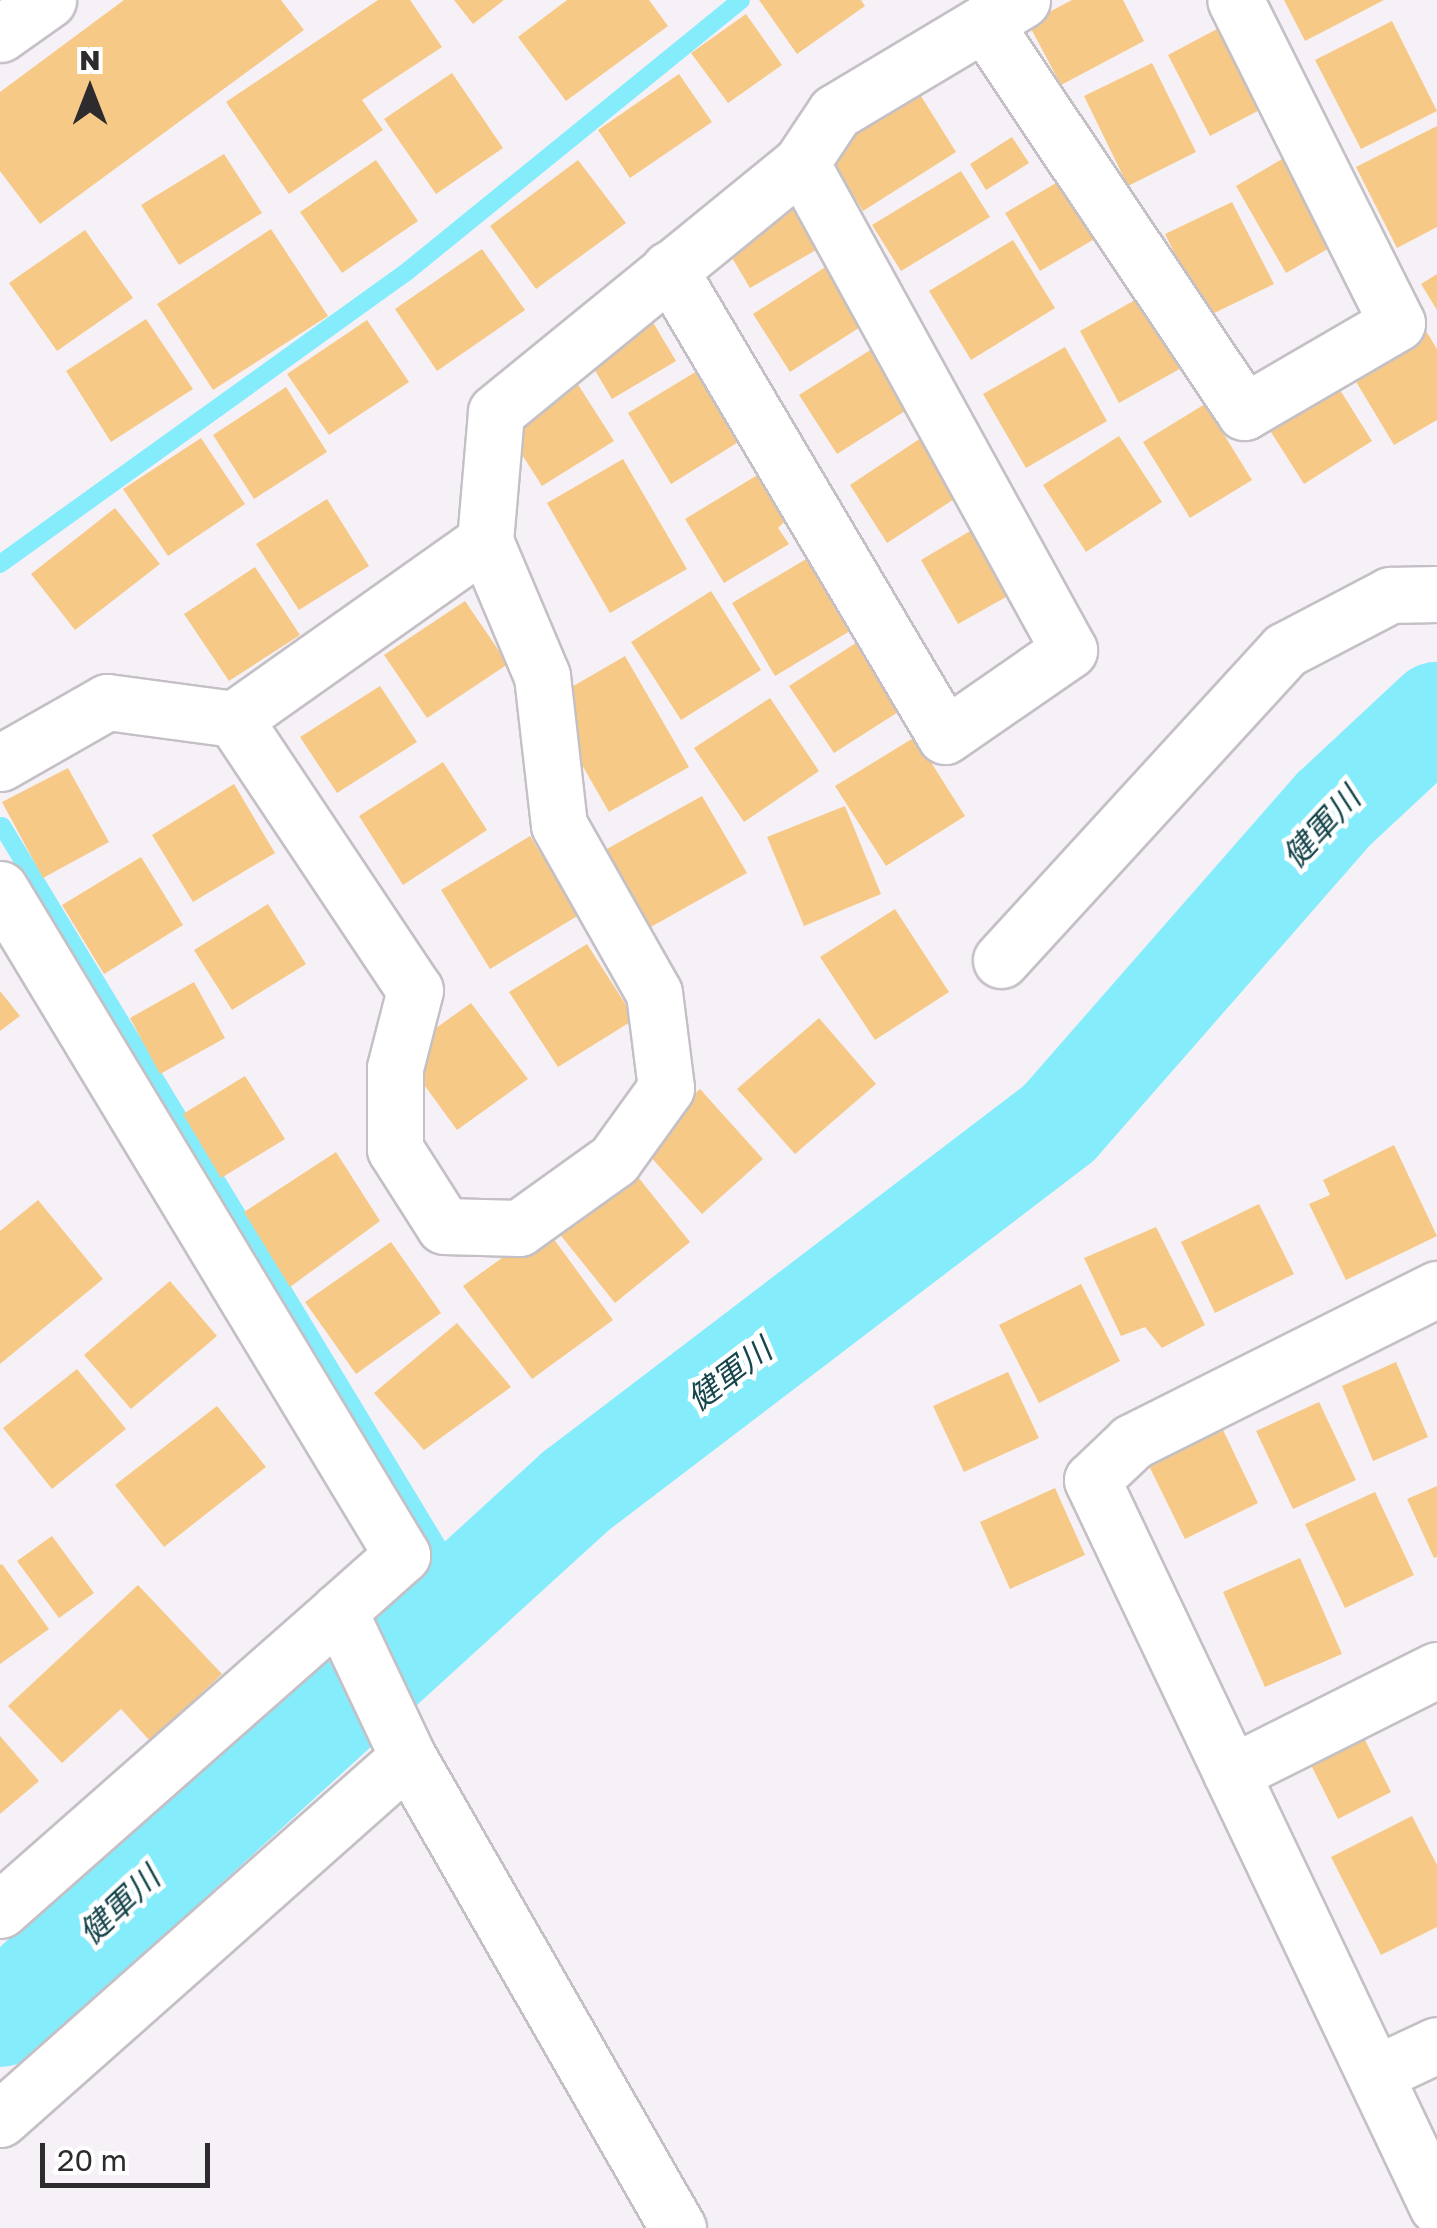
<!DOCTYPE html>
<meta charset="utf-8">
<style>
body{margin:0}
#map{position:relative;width:1437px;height:2228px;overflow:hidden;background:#f6f1f7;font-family:"Golos Text","Noto Sans JP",sans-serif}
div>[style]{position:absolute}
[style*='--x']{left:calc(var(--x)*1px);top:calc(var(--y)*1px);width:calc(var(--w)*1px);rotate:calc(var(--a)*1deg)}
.stream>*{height:18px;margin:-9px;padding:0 9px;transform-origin:9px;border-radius:9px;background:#85ecfc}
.river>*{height:102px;margin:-51px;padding:0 51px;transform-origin:51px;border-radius:51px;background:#85ecfc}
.building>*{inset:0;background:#f7c987}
.roads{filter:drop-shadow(2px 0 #c4c0c6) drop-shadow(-2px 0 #c4c0c6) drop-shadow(0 2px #c4c0c6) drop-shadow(0 -2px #c4c0c6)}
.minor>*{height:55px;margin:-27.5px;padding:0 27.5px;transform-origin:27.5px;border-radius:27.5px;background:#fff}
span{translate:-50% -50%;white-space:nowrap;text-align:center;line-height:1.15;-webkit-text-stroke:9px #fff;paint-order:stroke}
.water-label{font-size:32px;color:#16464c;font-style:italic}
.north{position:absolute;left:40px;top:40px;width:100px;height:100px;-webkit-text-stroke:8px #fff;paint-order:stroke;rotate:0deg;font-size:28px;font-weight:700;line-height:40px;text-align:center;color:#2d2b2e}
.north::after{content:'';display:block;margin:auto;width:35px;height:45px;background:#2d2b2e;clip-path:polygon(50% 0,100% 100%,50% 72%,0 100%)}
.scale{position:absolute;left:40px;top:2143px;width:170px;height:45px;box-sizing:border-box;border:5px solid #2d2b2e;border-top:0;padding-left:12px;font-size:30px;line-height:35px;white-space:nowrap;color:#2d2b2e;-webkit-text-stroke:8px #fff;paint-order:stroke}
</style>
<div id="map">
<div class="stream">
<div style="--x:0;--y:564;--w:497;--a:-35.7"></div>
<div style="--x:404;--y:274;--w:434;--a:-39.1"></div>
<div style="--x:2;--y:826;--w:889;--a:58.85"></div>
</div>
<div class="river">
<div style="--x:0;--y:2016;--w:779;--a:-42.35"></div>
<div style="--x:576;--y:1491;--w:607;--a:-37.3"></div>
<div style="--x:1059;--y:1123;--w:417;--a:-48.8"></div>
<div style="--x:1334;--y:809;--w:141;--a:-43"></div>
</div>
<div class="building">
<div style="clip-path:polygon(124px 0,281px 0,304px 30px,40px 224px,0 171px,0 92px)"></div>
<div style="clip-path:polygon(378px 0,410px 0,442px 47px,362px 100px,383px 130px,289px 194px,226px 102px)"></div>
<div style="clip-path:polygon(454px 0,504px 0,473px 24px)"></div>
<div style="clip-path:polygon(567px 0,649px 0,668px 26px,566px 101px,518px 37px)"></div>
<div style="clip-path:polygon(759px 0,861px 0,865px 6px,797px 54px)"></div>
<div style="clip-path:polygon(1072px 0,1123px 0,1144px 41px,1061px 85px,1028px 23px)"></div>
<div style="clip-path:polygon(1284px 0,1384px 0,1305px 41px)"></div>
<div style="clip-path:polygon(746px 14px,782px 65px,728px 103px,691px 53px)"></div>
<div style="clip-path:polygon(1232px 21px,1275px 102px,1210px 136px,1168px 55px)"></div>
<div style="clip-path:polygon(1392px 21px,1437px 111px,1361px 149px,1315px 60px)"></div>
<div style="clip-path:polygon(1152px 63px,1196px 152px,1128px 186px,1084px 96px)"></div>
<div style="clip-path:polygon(452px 73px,503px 148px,436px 194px,384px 119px)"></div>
<div style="clip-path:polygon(679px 74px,712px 122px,630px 178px,598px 130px)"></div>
<div style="clip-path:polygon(914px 85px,956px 152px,863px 211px,821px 145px)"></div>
<div style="clip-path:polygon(1437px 126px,1437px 227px,1397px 248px,1356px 167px)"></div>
<div style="clip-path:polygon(1012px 137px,1029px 163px,986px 190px,970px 164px)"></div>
<div style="clip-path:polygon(1294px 152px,1345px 239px,1286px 273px,1236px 186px)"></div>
<div style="clip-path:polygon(224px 154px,262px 213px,179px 265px,141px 205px)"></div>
<div style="clip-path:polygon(376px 160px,418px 221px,342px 273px,300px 212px)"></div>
<div style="clip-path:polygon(578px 160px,626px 223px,536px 289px,490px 226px)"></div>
<div style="clip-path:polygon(961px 171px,990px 217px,901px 271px,872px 225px)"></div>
<div style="clip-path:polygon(1068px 176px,1103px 234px,1040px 271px,1005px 213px)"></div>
<div style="clip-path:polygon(793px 193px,823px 246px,750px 288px,719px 236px)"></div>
<div style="clip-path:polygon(1232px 202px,1274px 284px,1206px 317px,1165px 234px)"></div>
<div style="clip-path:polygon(271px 229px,328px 316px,213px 390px,157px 304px)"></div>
<div style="clip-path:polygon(85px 230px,133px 298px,57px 351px,9px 283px)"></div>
<div style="clip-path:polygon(1013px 240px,1055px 308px,971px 360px,929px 291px)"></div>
<div style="clip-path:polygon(482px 249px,525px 310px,437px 371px,395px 309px)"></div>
<div style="clip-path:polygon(827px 266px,865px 324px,790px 372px,753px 314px)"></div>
<div style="clip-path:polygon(1437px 274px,1437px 310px,1421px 284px)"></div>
<div style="clip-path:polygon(1142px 296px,1183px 367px,1119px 403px,1080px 331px)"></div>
<div style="clip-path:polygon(648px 314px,676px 361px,612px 399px,584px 352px)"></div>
<div style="clip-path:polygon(146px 319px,193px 389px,111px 442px,66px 371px)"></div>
<div style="clip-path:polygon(367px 320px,409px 382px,329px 435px,287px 374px)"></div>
<div style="clip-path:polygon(1420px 321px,1437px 349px,1437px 420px,1394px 445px,1346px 365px)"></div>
<div style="clip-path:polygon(883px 342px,921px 401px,837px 454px,799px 395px)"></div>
<div style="clip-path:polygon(1065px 347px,1107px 421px,1026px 468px,983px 394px)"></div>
<div style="clip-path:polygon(697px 371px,740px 441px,671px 484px,628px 413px)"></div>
<div style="clip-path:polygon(570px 372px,614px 441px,542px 486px,498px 417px)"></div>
<div style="clip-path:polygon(1330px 374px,1372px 441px,1304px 484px,1262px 418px)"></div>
<div style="clip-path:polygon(286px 387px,327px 452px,254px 499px,213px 435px)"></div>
<div style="clip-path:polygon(1205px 404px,1252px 480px,1190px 518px,1143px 442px)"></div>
<div style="clip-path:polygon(930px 432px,968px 490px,887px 543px,850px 485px)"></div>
<div style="clip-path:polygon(1119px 436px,1162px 502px,1086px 552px,1043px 485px)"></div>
<div style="clip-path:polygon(201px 438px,245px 504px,168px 556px,123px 489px)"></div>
<div style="clip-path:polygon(623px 459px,687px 569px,610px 613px,547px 503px)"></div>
<div style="clip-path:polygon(764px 471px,791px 515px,778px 528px,789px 544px,724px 583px,685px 519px)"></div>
<div style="clip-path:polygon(327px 499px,369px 566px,299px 610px,256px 544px)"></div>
<div style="clip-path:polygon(115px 508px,160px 564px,75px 630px,31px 574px)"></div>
<div style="clip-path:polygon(982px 524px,1020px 589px,958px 624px,921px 560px)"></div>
<div style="clip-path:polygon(823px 549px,865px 622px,775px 676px,732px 603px)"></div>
<div style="clip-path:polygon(255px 567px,300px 635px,229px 681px,184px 614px)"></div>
<div style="clip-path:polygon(711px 591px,761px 670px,681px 720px,631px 642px)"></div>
<div style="clip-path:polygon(465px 601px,508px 664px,427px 718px,384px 655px)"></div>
<div style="clip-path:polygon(862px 639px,906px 707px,834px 753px,789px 686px)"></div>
<div style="clip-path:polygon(625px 656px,689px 767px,609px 812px,546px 702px)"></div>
<div style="clip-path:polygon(380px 686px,417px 742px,337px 793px,300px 737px)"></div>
<div style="clip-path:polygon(770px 698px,819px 771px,744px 822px,694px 748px)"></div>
<div style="clip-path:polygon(915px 737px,965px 816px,886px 866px,835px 786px)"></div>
<div style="clip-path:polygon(443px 762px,487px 830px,403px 885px,359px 816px)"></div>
<div style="clip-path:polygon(68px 768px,109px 842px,43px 878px,2px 802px)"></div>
<div style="clip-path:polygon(234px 784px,275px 853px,193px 902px,152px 835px)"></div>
<div style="clip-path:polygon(702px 796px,747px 873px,649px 928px,605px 850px)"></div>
<div style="clip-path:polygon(845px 806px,881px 894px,804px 926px,767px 837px)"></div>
<div style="clip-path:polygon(530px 836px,579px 915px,490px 969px,441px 890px)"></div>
<div style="clip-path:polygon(141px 857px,183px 925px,104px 974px,62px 905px)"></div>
<div style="clip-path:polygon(268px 904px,306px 964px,232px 1010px,194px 950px)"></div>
<div style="clip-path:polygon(895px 909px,949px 992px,875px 1040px,820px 957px)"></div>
<div style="clip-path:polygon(587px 944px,635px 1019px,558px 1067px,509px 992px)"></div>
<div style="clip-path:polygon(194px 982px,225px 1038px,160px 1074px,130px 1018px)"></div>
<div style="clip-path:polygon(0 991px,20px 1016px,0 1031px)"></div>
<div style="clip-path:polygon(471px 1003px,528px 1079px,457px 1130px,401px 1053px)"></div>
<div style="clip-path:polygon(819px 1018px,876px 1084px,795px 1154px,737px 1089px)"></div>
<div style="clip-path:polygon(245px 1076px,285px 1139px,221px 1178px,183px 1114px)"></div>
<div style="clip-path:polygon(700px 1089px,763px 1159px,702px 1214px,639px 1144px)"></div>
<div style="clip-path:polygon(1394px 1145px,1437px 1236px,1346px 1280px,1309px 1204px,1330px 1195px,1323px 1180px)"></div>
<div style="clip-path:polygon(336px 1152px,380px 1221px,290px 1287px,244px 1212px)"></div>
<div style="clip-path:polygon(630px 1167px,690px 1242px,615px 1303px,554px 1227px)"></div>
<div style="clip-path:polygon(38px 1200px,103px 1279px,0 1364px,0 1231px)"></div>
<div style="clip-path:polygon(1259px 1204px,1294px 1274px,1215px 1313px,1181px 1242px)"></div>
<div style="clip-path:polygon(545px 1227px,613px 1320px,532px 1379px,463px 1286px)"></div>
<div style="clip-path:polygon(1156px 1227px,1205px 1325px,1162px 1348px,1145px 1327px,1121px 1336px,1084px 1258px)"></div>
<div style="clip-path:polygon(391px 1242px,441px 1313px,356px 1374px,305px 1302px)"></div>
<div style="clip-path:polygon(170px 1281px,217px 1336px,131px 1409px,84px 1355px)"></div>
<div style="clip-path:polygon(1081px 1284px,1120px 1361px,1039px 1403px,999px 1325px)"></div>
<div style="clip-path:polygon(457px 1323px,511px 1387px,424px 1450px,374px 1393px)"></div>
<div style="clip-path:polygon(1396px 1362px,1428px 1437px,1373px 1461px,1342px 1386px)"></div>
<div style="clip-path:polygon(77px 1369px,126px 1429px,52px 1489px,3px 1428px)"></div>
<div style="clip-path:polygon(1008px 1372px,1039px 1438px,964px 1472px,933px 1406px)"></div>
<div style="clip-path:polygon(1319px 1402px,1356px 1480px,1293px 1509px,1256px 1431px)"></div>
<div style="clip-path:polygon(217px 1406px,266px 1467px,164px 1547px,115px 1485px)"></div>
<div style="clip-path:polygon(1223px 1430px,1258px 1503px,1185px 1539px,1149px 1466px)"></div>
<div style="clip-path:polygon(1437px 1486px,1437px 1557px,1434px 1558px,1407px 1499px)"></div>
<div style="clip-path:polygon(1055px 1488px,1085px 1555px,1010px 1589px,980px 1522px)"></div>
<div style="clip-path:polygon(1375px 1492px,1414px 1575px,1345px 1608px,1305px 1524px)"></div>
<div style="clip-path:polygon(52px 1536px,94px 1593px,59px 1618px,17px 1561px)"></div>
<div style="clip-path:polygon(1300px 1558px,1342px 1654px,1265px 1687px,1223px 1592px)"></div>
<div style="clip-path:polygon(2px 1564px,49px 1629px,0 1664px,0 1565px)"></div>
<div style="clip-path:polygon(138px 1585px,222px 1674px,150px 1741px,121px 1709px,62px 1763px,8px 1706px)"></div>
<div style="clip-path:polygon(1358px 1726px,1391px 1792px,1338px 1819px,1305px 1753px)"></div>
<div style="clip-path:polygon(0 1736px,39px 1781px,0 1814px)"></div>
<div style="clip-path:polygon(1412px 1816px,1437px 1865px,1437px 1927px,1381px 1955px,1331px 1857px)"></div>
</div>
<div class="roads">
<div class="minor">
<div style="--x:984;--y:23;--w:468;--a:56.2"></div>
<div style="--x:1244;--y:412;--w:177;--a:-30.2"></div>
<div style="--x:1397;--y:323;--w:361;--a:-116.6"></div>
<div style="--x:0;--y:34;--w:59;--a:-35.3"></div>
<div style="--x:669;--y:269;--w:542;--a:59.42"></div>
<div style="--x:945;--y:736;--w:151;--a:-34.7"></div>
<div style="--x:1069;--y:650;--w:556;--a:-118.82"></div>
<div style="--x:234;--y:719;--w:308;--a:-35.3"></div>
<div style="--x:0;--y:763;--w:123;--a:-29.7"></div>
<div style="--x:107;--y:702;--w:128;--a:7.6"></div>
<div style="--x:234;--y:719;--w:326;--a:56.3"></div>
<div style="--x:415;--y:990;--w:81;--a:104.4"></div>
<div style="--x:395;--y:1068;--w:81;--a:90"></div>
<div style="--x:395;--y:1149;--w:91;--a:57.5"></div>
<div style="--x:444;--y:1226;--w:75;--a:1.5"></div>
<div style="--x:519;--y:1228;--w:117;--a:-35.6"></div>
<div style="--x:614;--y:1160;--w:89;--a:-54.2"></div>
<div style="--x:666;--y:1088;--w:96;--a:-97.2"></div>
<div style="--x:654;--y:993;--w:193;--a:-119.5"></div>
<div style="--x:559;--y:825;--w:150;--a:-96.5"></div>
<div style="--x:542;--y:676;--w:147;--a:-112.9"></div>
<div style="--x:485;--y:541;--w:129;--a:-85.1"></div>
<div style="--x:496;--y:412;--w:394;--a:-39.2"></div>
<div style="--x:801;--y:163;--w:61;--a:-56.3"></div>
<div style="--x:835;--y:112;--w:218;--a:-30.9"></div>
<div style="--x:0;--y:889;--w:778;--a:58.88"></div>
<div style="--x:402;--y:1555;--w:84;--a:138.4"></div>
<div style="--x:339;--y:1611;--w:161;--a:64.7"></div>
<div style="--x:408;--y:1757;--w:543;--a:60.18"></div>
<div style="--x:1001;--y:960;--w:420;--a:-47.5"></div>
<div style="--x:1285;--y:650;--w:119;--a:-27.6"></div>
<div style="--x:1390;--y:595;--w:47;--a:-1.2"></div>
<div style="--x:1437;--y:1289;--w:341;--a:153.4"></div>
<div style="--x:1132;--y:1442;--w:55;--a:136.5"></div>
<div style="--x:1092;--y:1480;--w:804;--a:64.58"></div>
<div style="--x:1231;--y:1773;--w:230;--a:-26.6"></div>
<div style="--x:0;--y:1910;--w:452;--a:-41.4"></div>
<div style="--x:1375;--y:2074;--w:68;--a:-25.1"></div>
<div style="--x:0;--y:2119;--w:545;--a:-41.58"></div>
</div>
</div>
<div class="water-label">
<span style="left:1321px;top:827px;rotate:-47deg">健軍川</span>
<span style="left:729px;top:1374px;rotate:-37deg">健軍川</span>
<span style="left:119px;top:1905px;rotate:-43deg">健軍川</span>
</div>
<div class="north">N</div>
<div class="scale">20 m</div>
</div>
